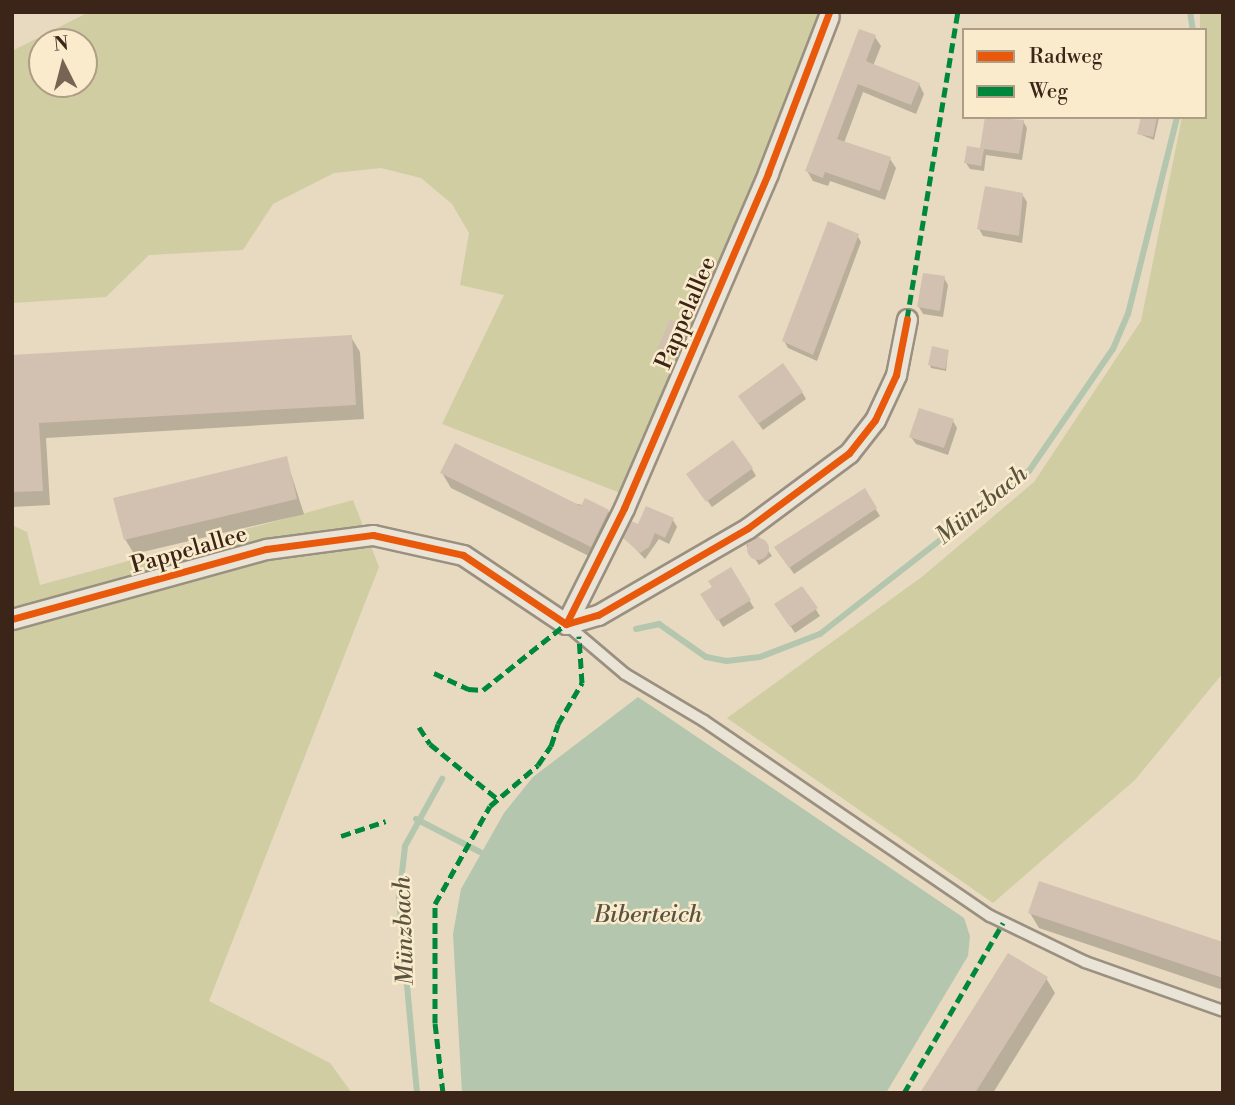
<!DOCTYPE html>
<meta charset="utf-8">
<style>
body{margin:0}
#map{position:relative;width:1235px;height:1105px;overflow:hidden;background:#e7dac0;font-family:"Libre Bodoni",serif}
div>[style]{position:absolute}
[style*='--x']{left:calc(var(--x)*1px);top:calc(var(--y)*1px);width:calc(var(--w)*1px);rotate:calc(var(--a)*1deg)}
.green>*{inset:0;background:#d0cda3}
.water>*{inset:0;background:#b4c6ad}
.shadow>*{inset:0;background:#0003}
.stream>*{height:6px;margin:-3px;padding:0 3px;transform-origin:3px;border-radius:3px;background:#b4c6ad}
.building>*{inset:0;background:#d2c1b0}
.round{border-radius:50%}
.roads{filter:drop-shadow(2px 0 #9b9080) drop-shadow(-2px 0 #9b9080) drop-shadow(0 2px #9b9080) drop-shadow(0 -2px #9b9080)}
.lane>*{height:10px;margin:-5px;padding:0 5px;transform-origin:5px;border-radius:5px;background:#eae4d7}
.street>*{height:19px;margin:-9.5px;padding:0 9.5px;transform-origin:9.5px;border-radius:9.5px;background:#eae4d7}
.quiet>*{height:5px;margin-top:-2.5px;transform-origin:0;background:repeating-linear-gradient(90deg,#00873e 0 10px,transparent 0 15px)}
.cycleway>*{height:7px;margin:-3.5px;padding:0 3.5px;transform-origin:3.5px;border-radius:3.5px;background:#e8590c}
span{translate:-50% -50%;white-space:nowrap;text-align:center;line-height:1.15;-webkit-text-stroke:5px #faebcc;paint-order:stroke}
.street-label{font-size:23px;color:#3b2518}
.water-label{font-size:24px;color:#595342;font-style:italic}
.frame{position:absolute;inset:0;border:14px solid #3b2518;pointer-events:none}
.legend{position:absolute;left:962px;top:28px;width:245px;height:91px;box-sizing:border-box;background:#faebcc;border:2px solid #ae9c84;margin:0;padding:9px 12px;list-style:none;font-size:21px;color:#3b2518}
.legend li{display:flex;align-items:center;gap:14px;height:35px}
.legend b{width:35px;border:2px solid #ae9c84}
.north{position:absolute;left:28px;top:28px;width:70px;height:70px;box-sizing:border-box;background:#faebcc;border:2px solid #ae9c84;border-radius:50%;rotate:354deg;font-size:19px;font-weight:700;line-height:28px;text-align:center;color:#3b2518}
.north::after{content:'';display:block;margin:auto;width:24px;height:32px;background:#776453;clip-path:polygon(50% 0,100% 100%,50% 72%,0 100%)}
</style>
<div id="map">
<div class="green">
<div style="clip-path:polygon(evenodd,89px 12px,823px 12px,764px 166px,623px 494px,442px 424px,504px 295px,460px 285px,469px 233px,452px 204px,421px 178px,381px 168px,334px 173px,273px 204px,243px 250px,149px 255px,106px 297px,12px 303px,12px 51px,89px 12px,42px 42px,84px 42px,84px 84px,42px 84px,42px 42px)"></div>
<div style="clip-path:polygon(1200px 12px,1223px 12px,1223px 673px,1135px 780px,993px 903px,727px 718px,923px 576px,1034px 482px,1141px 321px,1182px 117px,1205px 117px,1205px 30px,1200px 30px)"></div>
<div style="clip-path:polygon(353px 500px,379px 567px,209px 1001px,330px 1063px,352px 1093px,12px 1093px,12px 525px,27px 532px,40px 585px)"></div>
</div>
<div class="water">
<div style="clip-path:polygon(638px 697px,964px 918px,970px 936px,968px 956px,886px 1093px,462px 1093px,453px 934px,461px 889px,504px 813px,533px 777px)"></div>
</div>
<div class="shadow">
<div style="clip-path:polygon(875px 37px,881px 46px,873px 66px,919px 84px,924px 94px,916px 114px,863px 92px,844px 143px,890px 159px,896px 168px,885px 200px,830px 181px,828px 186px,813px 181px,807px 171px)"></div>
<div style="clip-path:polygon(986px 117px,1023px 121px,1027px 128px,1022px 160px,986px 155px,984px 171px,970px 169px,966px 163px,982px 150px)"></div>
<div style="clip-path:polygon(1142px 117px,1159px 118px,1154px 140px,1139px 134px)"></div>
<div style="clip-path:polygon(1022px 194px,1027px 202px,1022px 243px,983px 236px,979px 229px)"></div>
<div style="clip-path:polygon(857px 235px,861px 242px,817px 361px,788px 348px,784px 341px)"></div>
<div style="clip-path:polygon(711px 272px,705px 293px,694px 286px,692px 283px)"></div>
<div style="clip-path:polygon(944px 278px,948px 285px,943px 317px,923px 314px,919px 307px)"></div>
<div style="clip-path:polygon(687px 329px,677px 359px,661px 352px,659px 349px)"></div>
<div style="clip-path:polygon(351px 337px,360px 352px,364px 419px,46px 438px,50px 505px,12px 507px,12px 357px)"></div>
<div style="clip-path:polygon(948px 352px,946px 371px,931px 368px,930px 365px)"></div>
<div style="clip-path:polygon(802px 392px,806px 399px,763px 430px,744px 403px)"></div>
<div style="clip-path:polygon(953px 421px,957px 428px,948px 455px,916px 444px,911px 437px)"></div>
<div style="clip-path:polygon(286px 458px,304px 514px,134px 554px,125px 539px)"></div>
<div style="clip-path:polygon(752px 469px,756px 476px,712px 507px,693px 481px)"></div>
<div style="clip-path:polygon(442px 473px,608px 511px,617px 526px,599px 561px,451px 488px)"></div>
<div style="clip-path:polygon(864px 491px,880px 516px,794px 574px,781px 555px)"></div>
<div style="clip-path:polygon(673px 520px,677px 527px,669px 544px,659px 539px,645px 559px,625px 538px,639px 526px)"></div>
<div style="clip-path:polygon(759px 537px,772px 556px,759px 565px,746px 545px)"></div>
<div style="clip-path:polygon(731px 570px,754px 608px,723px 627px,703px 595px)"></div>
<div style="clip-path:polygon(802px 588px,820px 616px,795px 633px,781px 612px)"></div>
<div style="clip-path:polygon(1030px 913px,1223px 944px,1223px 990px,1039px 928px)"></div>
<div style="clip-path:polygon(1046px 978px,1055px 993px,993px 1093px,923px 1093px)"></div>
</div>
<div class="stream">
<div style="--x:1190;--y:12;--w:18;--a:81"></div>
<div style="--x:636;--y:629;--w:24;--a:-12"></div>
<div style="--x:659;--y:624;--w:57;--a:35.1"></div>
<div style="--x:706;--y:657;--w:21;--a:11"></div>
<div style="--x:727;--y:661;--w:33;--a:-7"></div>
<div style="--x:760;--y:657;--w:64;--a:-21"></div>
<div style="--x:820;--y:634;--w:265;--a:-38"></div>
<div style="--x:1029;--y:471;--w:148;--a:-55.5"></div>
<div style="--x:1113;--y:349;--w:38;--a:-67"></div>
<div style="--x:1128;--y:314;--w:203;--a:-76"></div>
<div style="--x:416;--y:819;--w:72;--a:27.3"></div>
<div style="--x:417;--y:1093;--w:195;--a:-95.3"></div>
<div style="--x:399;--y:899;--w:53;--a:-83.5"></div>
<div style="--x:405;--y:846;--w:77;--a:-61.1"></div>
</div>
<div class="building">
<div style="clip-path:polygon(859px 29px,876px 35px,866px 61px,920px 83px,911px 105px,858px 84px,837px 139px,891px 157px,880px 191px,825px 172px,823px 178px,805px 171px)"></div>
<div style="clip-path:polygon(985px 117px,1024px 120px,1019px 154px,984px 149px,981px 166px,964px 163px,967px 146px,980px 148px)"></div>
<div style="clip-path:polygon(1141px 117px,1157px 117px,1153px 137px,1137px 134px)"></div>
<div style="clip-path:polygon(985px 186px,1023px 193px,1019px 236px,977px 229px)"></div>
<div style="clip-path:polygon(828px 221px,859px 234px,813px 355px,782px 341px)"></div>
<div style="clip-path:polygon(700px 265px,712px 271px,704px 291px,690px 283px)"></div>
<div style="clip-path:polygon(923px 273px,945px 276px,940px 311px,917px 307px)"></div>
<div style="clip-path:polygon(670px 319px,688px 328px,675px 357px,657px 349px)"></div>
<div style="clip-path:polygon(352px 335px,356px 405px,39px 423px,43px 491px,12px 492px,12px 355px)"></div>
<div style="clip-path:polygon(932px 346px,949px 350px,945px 369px,928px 365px)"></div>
<div style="clip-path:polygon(783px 363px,803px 392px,758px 424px,738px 396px)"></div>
<div style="clip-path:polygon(919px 408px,954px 419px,944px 448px,909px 437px)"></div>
<div style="clip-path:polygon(733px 440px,753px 468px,706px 502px,686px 474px)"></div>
<div style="clip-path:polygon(455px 443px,581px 506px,585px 498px,609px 510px,591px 547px,440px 473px)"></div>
<div style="clip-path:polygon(287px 456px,297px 499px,124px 540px,113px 498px)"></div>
<div style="clip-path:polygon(865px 488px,877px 508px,789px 568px,774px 547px)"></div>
<div style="clip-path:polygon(646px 506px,674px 518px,665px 538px,655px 533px,649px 547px,640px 553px,623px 538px,631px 521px,638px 524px)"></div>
<div class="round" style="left:747px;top:538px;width:22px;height:22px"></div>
<div style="clip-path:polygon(731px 567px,751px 600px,717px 621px,700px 594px,712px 587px,708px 581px)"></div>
<div style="clip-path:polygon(802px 586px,818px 608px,790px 627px,774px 604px)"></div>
<div style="clip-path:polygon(1039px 881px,1223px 942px,1223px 978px,1028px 913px)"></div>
<div style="clip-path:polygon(1008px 953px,1048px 977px,975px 1093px,920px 1093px)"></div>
</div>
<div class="roads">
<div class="lane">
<div style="--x:566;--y:624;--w:77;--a:40.3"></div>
<div style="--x:625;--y:674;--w:92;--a:30.7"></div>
<div style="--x:704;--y:721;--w:346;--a:34.3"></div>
<div style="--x:990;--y:916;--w:106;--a:25.8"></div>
<div style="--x:1085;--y:962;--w:146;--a:19.5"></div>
</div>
<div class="street">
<div style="--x:12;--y:619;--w:263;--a:-15.4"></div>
<div style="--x:266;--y:549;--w:108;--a:-7.5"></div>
<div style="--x:373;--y:535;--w:92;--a:12.5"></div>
<div style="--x:463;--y:555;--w:124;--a:33.8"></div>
<div style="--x:566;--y:624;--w:33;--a:-16"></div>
<div style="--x:598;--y:615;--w:173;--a:-30.1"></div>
<div style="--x:748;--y:528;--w:126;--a:-36.6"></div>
<div style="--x:849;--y:453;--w:42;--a:-51.8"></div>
<div style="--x:875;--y:420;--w:50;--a:-65"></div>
<div style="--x:896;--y:375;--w:57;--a:-78.9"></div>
<div style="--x:566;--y:624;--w:130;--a:-63.4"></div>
<div style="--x:624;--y:508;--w:365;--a:-66.7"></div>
<div style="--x:768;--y:173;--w:168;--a:-68.8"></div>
</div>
</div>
<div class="quiet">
<div style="--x:907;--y:319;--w:311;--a:-80.6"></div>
<div style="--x:434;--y:673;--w:38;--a:25"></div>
<div style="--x:468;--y:689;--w:15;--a:4"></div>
<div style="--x:483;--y:690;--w:106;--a:-38.5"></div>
<div style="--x:419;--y:727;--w:20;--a:57"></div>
<div style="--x:430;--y:744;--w:89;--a:39.1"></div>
<div style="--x:341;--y:836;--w:47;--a:-18.4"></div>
<div style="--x:443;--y:1093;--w:70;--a:-96.5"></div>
<div style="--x:435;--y:1023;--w:119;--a:-90"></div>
<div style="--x:435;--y:904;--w:112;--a:-60.7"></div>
<div style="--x:490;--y:806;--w:63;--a:-40.5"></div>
<div style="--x:538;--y:765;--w:23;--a:-56"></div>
<div style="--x:551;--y:746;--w:23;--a:-72"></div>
<div style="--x:558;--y:724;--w:48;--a:-59.7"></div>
<div style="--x:582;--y:683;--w:47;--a:-93.7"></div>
<div style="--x:904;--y:1093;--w:197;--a:-59.8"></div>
</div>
<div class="cycleway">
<div style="--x:12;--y:619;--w:263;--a:-15.4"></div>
<div style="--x:266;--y:549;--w:108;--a:-7.5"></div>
<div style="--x:373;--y:535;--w:92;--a:12.5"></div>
<div style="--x:463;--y:555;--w:124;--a:33.8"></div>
<div style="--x:566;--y:624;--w:33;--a:-16"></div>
<div style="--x:598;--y:615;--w:173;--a:-30.1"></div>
<div style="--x:748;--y:528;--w:126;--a:-36.6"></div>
<div style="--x:849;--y:453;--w:42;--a:-51.8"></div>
<div style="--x:875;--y:420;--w:50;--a:-65"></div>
<div style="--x:896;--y:375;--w:57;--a:-78.9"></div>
<div style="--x:566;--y:624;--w:130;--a:-63.4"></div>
<div style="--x:624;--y:508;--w:365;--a:-66.7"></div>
<div style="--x:768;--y:173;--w:172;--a:-69.2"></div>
</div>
<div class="street-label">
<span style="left:686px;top:313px;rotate:-67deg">Pappelallee</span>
<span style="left:189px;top:550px;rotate:-16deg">Pappelallee</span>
</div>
<div class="water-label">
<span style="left:982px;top:506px;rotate:-39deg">Münzbach</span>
<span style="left:648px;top:916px">Biberteich</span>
<span style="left:405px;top:931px;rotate:-92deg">Münzbach</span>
</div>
<div class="frame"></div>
<ul class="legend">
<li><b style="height:9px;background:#e8590c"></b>Radweg</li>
<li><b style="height:9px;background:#00873e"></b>Weg</li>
</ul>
<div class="north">N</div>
</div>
